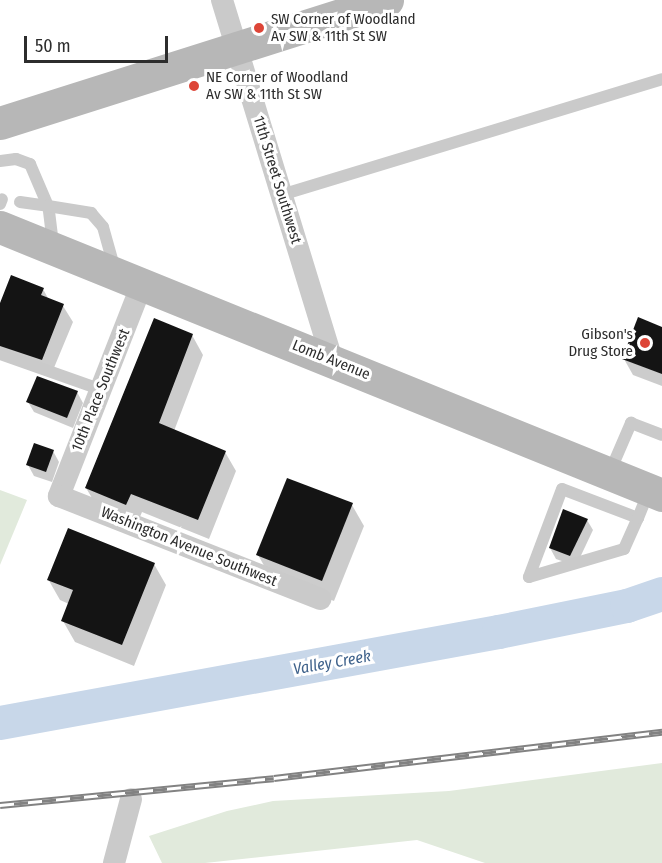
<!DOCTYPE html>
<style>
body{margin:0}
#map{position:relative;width:662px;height:863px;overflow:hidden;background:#fff;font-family:"Fira Sans Condensed",sans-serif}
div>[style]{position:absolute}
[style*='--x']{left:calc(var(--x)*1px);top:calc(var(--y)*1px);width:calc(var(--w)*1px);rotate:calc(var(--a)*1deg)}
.green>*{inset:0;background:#e1eadc}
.shadow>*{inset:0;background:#0003}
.river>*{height:34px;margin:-17px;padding:0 17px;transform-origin:17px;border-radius:17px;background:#c8d7e9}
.building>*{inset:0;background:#141414}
.lane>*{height:12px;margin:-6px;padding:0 6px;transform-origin:6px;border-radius:6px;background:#cacaca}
.street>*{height:22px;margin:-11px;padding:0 11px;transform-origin:11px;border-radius:11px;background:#cacaca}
.secondary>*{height:33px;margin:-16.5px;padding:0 16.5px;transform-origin:16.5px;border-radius:16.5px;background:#b7b7b7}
.rail>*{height:7px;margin-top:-3.5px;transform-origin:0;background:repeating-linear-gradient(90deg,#fff 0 14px,#828282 0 28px);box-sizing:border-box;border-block:2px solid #828282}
.dots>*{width:16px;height:16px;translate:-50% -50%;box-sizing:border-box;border:3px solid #fff;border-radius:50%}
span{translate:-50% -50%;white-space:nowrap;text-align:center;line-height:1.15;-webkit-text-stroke:6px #fff;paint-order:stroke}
.poi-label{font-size:15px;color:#2d2d2d}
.left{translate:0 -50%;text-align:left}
.right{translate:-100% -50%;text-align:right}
.street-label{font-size:15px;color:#2d2d2d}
.water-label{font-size:16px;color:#3f628b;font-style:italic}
.scale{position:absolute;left:24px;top:36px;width:144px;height:27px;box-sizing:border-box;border:3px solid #2d2d2d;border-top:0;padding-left:8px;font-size:18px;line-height:21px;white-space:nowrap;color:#2d2d2d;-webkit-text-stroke:4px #fff;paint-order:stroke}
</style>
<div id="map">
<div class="green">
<div style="clip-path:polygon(0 490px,27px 500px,0 565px)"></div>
<div style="clip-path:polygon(662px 763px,662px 863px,485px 863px,417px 840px,205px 863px,162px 863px,149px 836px,227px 811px,273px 801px,449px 791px)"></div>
</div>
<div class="shadow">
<div style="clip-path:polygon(43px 289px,49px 300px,63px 306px,73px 322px,51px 375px,0 358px,0 307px)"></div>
<div style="clip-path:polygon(662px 328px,662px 386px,633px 375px,624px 359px)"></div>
<div style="clip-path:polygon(192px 335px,203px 355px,174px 431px,225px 452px,236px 471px,209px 539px,142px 512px,137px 524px,98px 508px,86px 488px)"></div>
<div style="clip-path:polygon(77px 392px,83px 403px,73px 428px,34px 412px,28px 402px)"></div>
<div style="clip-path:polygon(53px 451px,59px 462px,52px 482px,34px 476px,28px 465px)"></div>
<div style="clip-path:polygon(352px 505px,364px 526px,334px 601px,270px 576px,258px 555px)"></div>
<div style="clip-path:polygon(587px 520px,593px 530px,576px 566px,556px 559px,550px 548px)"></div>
<div style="clip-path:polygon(154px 564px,166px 585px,134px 666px,75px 642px,63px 621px,69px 604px,60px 600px,48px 579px)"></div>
</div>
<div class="river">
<div style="--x:0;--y:723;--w:507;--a:-10.34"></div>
<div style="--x:499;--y:632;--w:131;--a:-11.5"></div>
<div style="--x:627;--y:606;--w:37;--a:-19"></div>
</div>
<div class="building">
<div style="clip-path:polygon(11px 275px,44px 288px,41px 295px,64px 304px,42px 360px,0 346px,0 303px)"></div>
<div style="clip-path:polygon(638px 317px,662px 327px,662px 374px,622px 359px)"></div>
<div style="clip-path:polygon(154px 318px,193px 334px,159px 423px,226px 451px,198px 520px,131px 494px,126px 505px,85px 488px)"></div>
<div style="clip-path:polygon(37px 376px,78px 391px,67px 418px,26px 402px)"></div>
<div style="clip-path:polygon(34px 443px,54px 450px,46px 472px,26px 465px)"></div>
<div style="clip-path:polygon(287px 478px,353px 503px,322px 581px,256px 555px)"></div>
<div style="clip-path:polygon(563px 509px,588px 519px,570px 556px,549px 548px)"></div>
<div style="clip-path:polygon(68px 528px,155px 563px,122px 645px,61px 621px,73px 590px,47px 580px)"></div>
</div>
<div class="lane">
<div style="--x:0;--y:161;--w:16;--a:-7"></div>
<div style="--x:16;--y:159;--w:15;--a:20"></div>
<div style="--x:30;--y:164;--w:46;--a:66.8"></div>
<div style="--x:281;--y:195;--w:398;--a:-16.9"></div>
<div style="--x:20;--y:202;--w:28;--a:8"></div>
<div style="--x:0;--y:204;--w:5;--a:-68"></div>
<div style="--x:53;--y:244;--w:38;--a:-97"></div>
<div style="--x:48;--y:206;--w:44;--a:9.2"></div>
<div style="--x:91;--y:213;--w:18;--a:49"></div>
<div style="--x:103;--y:227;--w:45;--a:74.4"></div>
<div style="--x:0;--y:354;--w:108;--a:19.4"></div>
<div style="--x:609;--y:474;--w:56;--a:-66.7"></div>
<div style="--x:631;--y:423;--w:33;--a:21"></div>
<div style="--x:638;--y:518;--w:81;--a:-159.1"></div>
<div style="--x:562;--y:489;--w:94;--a:110.6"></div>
<div style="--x:529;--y:577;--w:99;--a:-16.4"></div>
<div style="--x:624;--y:549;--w:34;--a:-66"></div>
<div style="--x:638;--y:518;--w:29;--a:-68"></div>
</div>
<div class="street">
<div style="--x:222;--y:0;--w:376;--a:73"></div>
<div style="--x:142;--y:284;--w:228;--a:111.4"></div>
<div style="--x:59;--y:496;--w:281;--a:21.5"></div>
<div style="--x:114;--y:863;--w:66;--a:-75.1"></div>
</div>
<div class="secondary">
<div style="--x:0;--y:123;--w:406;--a:-17.6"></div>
<div style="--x:0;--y:227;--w:714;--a:22.04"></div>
</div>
<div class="rail">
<div style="--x:0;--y:805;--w:275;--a:-5.6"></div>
<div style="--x:274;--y:778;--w:391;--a:-6.8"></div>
</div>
<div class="dots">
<div style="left:259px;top:28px;background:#dd4537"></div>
<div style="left:194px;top:86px;background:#dd4537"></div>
<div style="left:645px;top:343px;background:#dd4537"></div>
</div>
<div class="poi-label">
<span class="left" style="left:271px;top:28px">SW Corner of Woodland<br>Av SW &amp; 11th St SW</span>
<span class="left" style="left:206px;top:86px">NE Corner of Woodland<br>Av SW &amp; 11th St SW</span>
<span class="right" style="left:633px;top:343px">Gibson's<br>Drug Store</span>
</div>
<div class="street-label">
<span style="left:277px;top:180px;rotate:73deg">11th Street Southwest</span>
<span style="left:331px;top:360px;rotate:22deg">Lomb Avenue</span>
<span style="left:101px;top:390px;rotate:-68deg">10th Place Southwest</span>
<span style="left:189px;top:547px;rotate:22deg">Washington Avenue Southwest</span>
</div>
<div class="water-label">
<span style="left:332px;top:663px;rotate:-10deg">Valley Creek</span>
</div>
<div class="scale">50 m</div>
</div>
